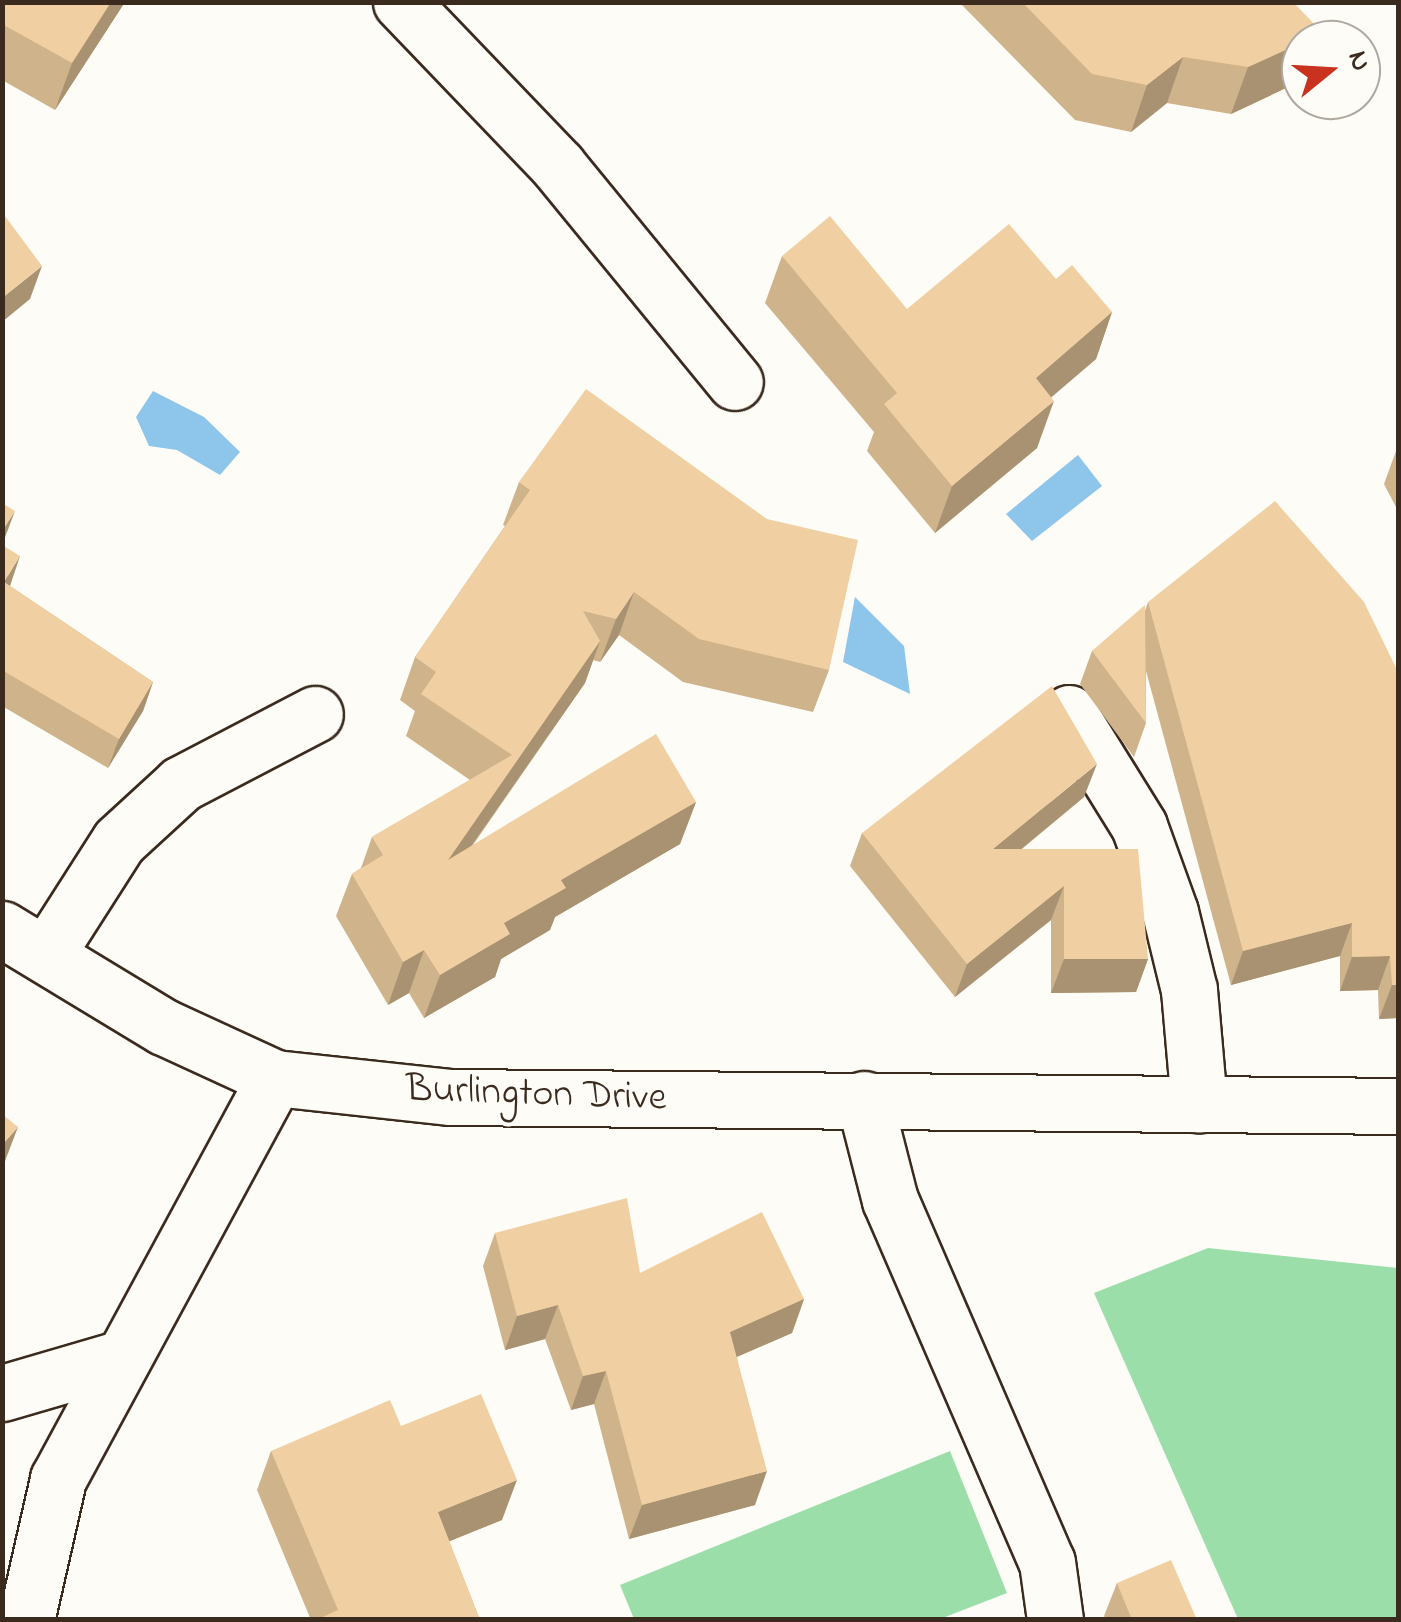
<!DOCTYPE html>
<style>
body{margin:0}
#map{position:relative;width:1401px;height:1622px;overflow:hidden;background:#fdfcf7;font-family:"Indie Flower",sans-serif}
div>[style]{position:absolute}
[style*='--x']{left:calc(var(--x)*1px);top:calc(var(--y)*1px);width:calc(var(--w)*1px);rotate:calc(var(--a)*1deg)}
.green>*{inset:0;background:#9bdea9}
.water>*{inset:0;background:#8dc5eb}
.roads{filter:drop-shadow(2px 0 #3b2a1e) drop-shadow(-2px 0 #3b2a1e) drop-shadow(0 2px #3b2a1e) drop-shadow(0 -2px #3b2a1e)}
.minor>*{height:55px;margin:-27.5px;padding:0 27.5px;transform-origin:27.5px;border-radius:27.5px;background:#fdfcf7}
.wall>*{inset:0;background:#ceb38b}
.shaded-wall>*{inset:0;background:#a89271}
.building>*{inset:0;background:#f0d0a2}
span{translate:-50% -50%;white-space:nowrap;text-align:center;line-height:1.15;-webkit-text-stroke:8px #fdfcf7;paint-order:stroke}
.street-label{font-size:40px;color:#3b2a1e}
.frame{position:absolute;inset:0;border:5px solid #3b2a1e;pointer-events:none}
.north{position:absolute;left:1281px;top:20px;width:100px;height:100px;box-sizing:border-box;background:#fdfcf7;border:2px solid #afa8a0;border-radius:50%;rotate:72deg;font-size:28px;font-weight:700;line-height:40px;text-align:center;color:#3b2a1e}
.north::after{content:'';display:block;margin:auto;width:35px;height:45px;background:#c8321e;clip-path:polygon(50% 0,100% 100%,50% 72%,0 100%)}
</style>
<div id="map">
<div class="green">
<div style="clip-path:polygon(1208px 1248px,1398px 1268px,1398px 1619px,1238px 1619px,1094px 1293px)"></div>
<div style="clip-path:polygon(950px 1451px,1007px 1593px,940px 1619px,634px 1619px,620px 1585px)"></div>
</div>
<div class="water">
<div style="clip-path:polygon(153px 391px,204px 417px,240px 452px,220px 475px,177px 450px,149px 446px,136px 417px)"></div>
<div style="clip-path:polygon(1078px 455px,1102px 486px,1032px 541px,1006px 514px)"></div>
<div style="clip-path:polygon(855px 597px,904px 646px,910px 694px,843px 662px)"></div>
</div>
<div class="roads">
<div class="minor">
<div style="--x:401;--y:2;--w:227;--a:46.2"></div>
<div style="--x:558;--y:166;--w:279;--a:50.7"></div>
<div style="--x:1069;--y:713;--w:133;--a:58.2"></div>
<div style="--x:1139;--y:826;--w:91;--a:70.2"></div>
<div style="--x:1170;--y:912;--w:80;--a:76.3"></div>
<div style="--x:1189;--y:990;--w:115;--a:85"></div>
<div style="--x:2;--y:929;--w:189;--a:31.2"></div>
<div style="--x:164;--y:1027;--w:122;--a:24.7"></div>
<div style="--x:275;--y:1078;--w:177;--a:6.2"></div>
<div style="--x:451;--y:1097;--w:947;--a:0.54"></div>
<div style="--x:46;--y:955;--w:135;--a:-57.4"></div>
<div style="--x:119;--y:841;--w:84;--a:-42.6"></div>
<div style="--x:181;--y:784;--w:151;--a:-27.6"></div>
<div style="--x:864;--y:1099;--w:104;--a:75.6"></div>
<div style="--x:890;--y:1200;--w:395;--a:66.6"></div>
<div style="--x:1047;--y:1562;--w:59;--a:82.1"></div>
<div style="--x:2;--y:1393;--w:121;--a:-16.3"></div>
<div style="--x:26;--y:1620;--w:145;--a:-77.2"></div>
<div style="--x:58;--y:1479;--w:456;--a:-61.6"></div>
</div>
</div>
<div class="wall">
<div style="clip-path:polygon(2px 2px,125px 2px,55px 110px,2px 80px)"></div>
<div style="clip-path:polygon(959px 2px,1293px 2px,1301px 40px,1301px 81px,1231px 114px,1167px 103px,1131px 132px,1075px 120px)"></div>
<div style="clip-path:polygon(782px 256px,907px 309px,1056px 279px,1112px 312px,1096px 359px,1051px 397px,1037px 448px,935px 533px,867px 451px,874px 432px,765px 303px)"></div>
<div style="clip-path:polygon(1398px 449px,1398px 511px,1384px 484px,1396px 451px)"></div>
<div style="clip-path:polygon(519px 482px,829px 670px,813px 712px,683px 682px,619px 635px,600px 662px,593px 660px,585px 683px,473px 845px,696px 802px,680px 844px,555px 917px,550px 930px,501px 959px,495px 977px,424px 1018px,409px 993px,388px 1005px,336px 916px,352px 874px,361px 868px,372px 837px,470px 780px,406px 736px,415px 711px,400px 700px,415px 657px,505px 526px,503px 525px)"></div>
<div style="clip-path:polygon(2px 545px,10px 586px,153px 682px,143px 711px,108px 768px,2px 706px)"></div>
<div style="clip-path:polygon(1148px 602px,1398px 672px,1398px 1018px,1379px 1019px,1378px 990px,1340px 991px,1340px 956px,1231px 985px,1146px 671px,1146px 723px,1134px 757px,1080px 684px,1092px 651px,1145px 611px)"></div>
<div style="clip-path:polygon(1084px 797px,1022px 849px,1148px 959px,1136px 992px,1051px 993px,1051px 920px,955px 997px,850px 866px,862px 833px)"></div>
<div style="clip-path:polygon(495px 1233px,640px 1273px,804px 1299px,792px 1333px,737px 1357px,755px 1505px,629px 1539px,594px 1404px,571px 1410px,545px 1339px,505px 1350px,483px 1266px)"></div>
<div style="clip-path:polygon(401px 1426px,502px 1520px,449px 1541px,480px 1620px,311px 1620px,257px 1490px,271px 1451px)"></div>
<div style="clip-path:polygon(1117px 1583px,1197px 1620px,1106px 1620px,1104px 1616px)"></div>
</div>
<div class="shaded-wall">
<div style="clip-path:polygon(111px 2px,125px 2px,55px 110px,72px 63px)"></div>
<div style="clip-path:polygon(1323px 33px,1320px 40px,1307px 40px)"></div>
<div style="clip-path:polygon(1301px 43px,1301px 81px,1231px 114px,1248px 67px)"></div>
<div style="clip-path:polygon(1183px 57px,1167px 103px,1131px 132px,1147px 85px)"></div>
<div style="clip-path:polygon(42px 266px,30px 299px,2px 322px,2px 298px)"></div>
<div style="clip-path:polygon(1112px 312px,1096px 359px,1019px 425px,1036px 378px)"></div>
<div style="clip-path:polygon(1054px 401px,1037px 448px,935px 533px,952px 486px)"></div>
<div style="clip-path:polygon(15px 511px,4px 540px,2px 543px,2px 531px)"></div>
<div style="clip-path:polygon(20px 556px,10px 586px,4px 582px)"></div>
<div style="clip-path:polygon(634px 592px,619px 635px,600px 662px,616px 619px)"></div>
<div style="clip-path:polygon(600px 641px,585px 683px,432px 902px,448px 860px)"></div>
<div style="clip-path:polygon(153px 682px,143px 711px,108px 768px,119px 739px)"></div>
<div style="clip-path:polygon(1097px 764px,1084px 797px,981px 882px,993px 849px)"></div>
<div style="clip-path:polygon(696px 802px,680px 844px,555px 917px,550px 930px,501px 959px,495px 977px,424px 1018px,440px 975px,504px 923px,561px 880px)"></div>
<div style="clip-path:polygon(1064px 886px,1051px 920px,955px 997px,967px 964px)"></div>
<div style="clip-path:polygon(1352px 923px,1340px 956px,1231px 985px,1243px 951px)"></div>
<div style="clip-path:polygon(424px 950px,409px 993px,388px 1005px,403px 962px)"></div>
<div style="clip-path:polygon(1390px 956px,1378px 990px,1340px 991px,1352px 957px)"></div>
<div style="clip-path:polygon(1064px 959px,1148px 959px,1136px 992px,1051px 993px)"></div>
<div style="clip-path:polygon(1392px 985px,1398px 985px,1398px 1018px,1379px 1019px)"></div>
<div style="clip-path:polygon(18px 1127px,2px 1169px,2px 1145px)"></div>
<div style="clip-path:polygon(804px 1299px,792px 1333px,718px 1365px,730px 1332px)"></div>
<div style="clip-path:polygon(558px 1305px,545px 1339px,505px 1350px,517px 1316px)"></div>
<div style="clip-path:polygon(606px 1371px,594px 1404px,571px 1410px,583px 1376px)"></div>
<div style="clip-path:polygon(767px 1471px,755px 1505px,629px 1539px,642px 1505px)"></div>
<div style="clip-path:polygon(517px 1480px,502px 1520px,423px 1552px,438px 1512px)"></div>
</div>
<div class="building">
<div style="clip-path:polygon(2px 2px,111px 2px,72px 63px,2px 24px)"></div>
<div style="clip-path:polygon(1022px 2px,1293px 2px,1323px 33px,1307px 40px,1301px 40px,1301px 43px,1248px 67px,1183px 57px,1147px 85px,1092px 74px)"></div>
<div style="clip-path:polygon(5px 216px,42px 266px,2px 298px,2px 218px)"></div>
<div style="clip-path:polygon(830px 216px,907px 309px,1009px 224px,1056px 279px,1072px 265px,1112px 312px,1036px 378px,1054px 401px,952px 486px,884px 404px,897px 393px,782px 256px)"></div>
<div style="clip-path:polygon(586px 389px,767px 519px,858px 540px,829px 670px,699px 639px,634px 592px,616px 619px,583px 611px,600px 641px,448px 860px,656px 734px,696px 802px,561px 880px,566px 888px,504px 923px,510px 934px,440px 975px,424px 950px,403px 962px,352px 874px,383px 855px,372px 837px,512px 755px,421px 694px,436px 672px,415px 657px,530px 490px,519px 482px)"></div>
<div style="clip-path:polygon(1275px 501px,1364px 602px,1398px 672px,1398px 985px,1392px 985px,1390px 956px,1352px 957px,1352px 923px,1243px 951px,1148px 602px)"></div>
<div style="clip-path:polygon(2px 503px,15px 511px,2px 531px)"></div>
<div style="clip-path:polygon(2px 545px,20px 556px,4px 582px,153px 682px,119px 739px,2px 670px)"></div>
<div style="clip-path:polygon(1145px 605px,1146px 723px,1092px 651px)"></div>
<div style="clip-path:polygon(1052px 686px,1097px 764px,993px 849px,1138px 849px,1148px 959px,1064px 959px,1064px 886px,967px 964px,862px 833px)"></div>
<div style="clip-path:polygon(2px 1114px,18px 1127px,2px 1145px)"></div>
<div style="clip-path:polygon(627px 1198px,640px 1273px,762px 1212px,804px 1299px,730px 1332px,767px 1471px,642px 1505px,606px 1371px,583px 1376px,558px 1305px,517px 1316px,495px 1233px)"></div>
<div style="clip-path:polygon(481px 1394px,517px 1480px,438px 1512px,480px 1620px,316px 1620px,338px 1610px,271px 1451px,390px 1400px,401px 1426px)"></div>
<div style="clip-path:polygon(1171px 1560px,1197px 1620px,1132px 1620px,1117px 1583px)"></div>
</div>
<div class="street-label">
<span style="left:536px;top:1095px;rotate:2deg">Burlington Drive</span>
</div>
<div class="frame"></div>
<div class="north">N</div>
</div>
